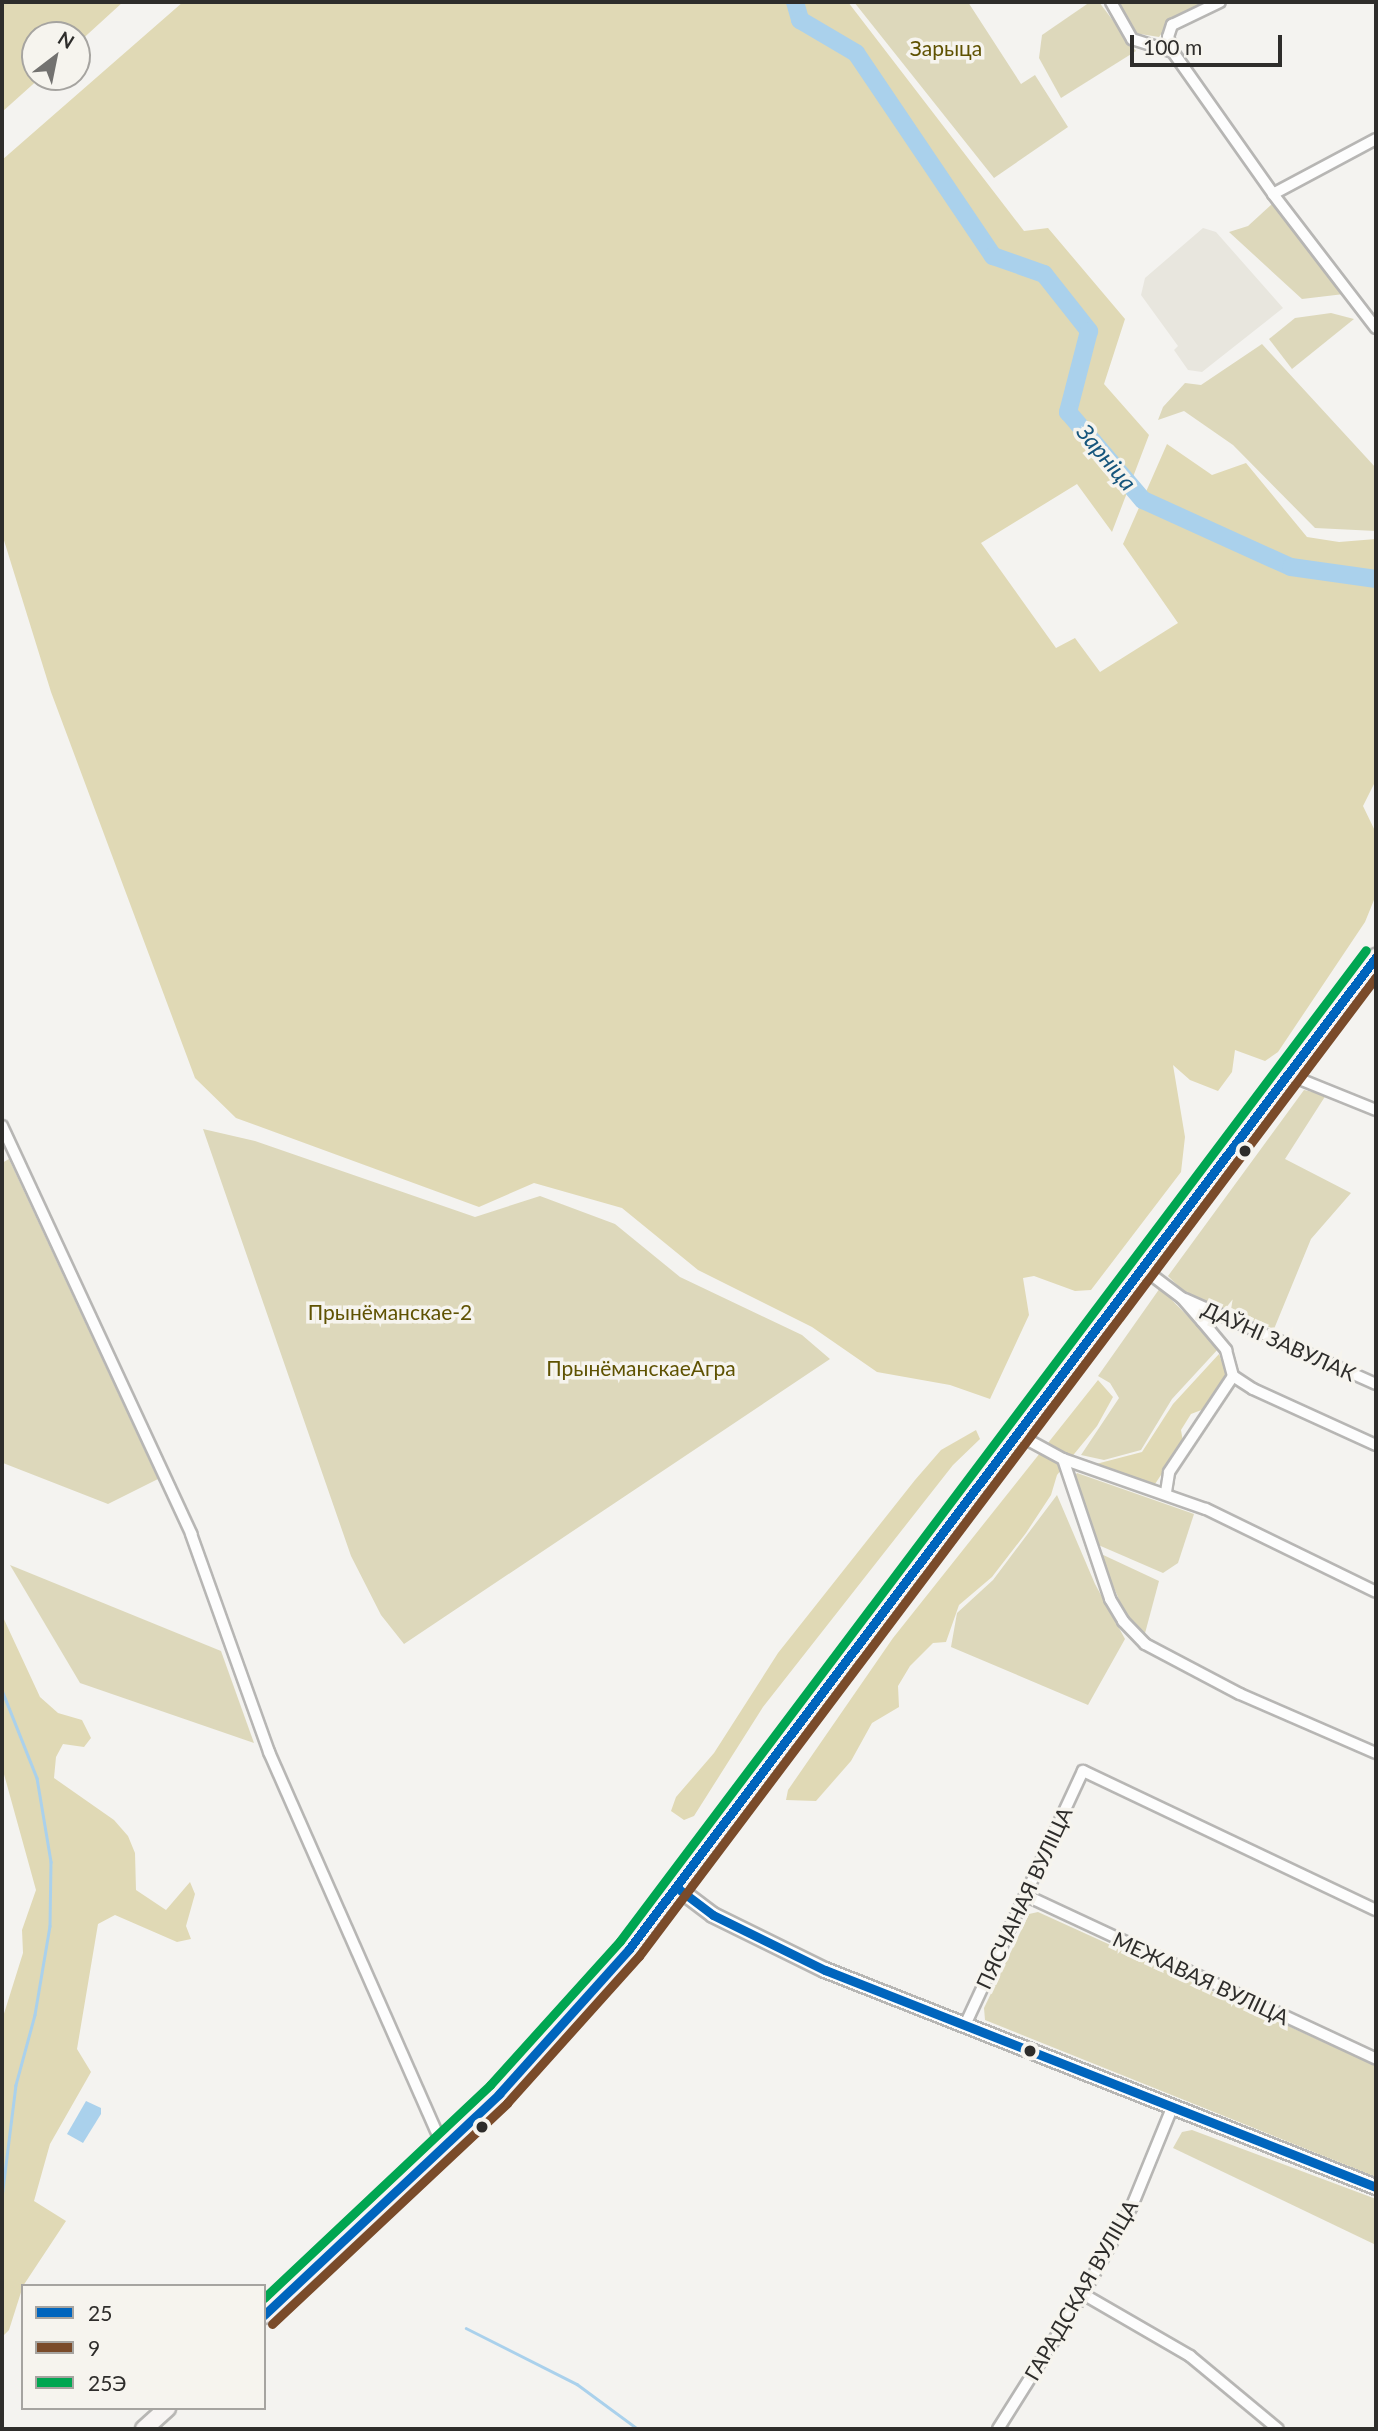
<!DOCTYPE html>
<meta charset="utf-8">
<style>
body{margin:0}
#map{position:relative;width:1378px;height:2431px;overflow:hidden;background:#f4f3f0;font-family:Lato,sans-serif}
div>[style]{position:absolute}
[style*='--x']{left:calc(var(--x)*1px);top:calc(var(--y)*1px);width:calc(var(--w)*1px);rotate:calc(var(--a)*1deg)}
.built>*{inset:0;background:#e8e6de}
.green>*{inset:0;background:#ddd8bb}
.forest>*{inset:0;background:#e0d9b5}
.water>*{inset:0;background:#aad1ec}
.stream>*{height:2.5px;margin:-1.25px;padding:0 1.25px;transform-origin:1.25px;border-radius:1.25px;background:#aad1ec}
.river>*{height:18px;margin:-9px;padding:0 9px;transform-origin:9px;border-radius:9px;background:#aad1ec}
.roads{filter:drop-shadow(2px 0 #b7b6b4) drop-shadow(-2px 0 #b7b6b4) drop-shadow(0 2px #b7b6b4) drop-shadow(0 -2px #b7b6b4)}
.street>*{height:10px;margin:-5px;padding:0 5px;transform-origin:5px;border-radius:5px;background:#fdfdfd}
.secondary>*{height:14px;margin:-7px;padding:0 7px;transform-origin:7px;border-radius:7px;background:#fdfdfd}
.primary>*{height:16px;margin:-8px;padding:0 8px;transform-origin:8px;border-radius:8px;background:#f8f5f4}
.bus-1>*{height:9px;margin:-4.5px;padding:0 4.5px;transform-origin:4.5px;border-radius:4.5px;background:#0065bd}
.bus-2>*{height:9px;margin:-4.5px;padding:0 4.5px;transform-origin:4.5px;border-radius:4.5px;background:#7a4b2a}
.bus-3>*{height:9px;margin:-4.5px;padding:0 4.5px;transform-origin:4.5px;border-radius:4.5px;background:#00a651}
.dots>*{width:19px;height:19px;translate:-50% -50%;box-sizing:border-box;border:4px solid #f6f4ee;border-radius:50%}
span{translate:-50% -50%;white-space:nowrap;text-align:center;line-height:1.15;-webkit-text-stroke:7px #f6f4ee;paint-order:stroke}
.park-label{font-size:21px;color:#5f5202}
.street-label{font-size:21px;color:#2e2d2b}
.water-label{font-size:23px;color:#15557c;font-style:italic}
.frame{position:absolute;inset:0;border:4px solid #2e2d2b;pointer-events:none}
.legend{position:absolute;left:21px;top:2284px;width:245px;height:126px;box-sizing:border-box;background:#f6f4ee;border:2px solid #a6a4a0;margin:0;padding:9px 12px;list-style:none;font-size:21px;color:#2e2d2b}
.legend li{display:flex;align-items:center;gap:14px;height:35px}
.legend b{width:35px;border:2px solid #a6a4a0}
.north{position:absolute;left:21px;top:21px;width:70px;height:70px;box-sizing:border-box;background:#f6f4ee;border:2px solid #a6a4a0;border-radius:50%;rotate:32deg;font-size:19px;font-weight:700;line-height:28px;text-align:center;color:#2e2d2b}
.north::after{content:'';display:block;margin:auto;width:24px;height:32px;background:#737270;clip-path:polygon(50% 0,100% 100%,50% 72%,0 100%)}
.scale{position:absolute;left:1130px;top:35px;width:152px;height:32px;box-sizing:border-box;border:4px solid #2e2d2b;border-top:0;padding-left:9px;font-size:21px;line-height:24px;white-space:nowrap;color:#2e2d2b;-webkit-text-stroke:5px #f6f4ee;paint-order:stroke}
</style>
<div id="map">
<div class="built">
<div style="clip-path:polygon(1203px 228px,1216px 232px,1283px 308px,1202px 372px,1188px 370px,1174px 350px,1178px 346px,1141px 295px,1145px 278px)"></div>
</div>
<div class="green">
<div style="clip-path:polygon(854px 2px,968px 2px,1021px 84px,1035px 75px,1068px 127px,994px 178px)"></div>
<div style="clip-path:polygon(1090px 2px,1099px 2px,1136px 51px,1061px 98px,1039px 58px,1042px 35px)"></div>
<div style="clip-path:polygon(1116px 2px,1210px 2px,1170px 22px,1159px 37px,1134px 33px)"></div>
<div style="clip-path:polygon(1273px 203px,1344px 294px,1302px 299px,1229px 232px,1248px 226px)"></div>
<div style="clip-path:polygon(1331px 313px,1354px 319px,1292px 369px,1269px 339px,1295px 318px)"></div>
<div style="clip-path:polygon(1262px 344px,1376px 468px,1376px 531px,1315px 528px,1233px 445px,1184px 411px,1158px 420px,1163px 407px,1185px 383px,1201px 385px)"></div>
<div style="clip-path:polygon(1304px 1090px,1326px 1095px,1285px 1159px,1351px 1193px,1311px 1239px,1274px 1329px,1184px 1292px,1168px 1276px)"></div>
<div style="clip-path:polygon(203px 1129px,255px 1141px,475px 1217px,540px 1196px,615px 1224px,680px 1277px,802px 1335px,830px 1359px,404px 1644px,381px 1615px,351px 1556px)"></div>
<div style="clip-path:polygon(9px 1159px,158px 1479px,108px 1504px,3px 1463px,2px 1470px,2px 1163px)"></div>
<div style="clip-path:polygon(1160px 1288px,1219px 1348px,1172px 1399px,1141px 1450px,1104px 1460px,1081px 1455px,1119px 1398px,1110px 1383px,1098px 1376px)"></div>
<div style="clip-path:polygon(1077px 1473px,1194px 1514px,1178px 1563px,1163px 1573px,1096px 1544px,1073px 1478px)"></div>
<div style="clip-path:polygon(1057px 1495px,1095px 1584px,1125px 1639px,1088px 1705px,951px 1647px,957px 1613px,993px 1580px)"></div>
<div style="clip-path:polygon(1099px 1553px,1159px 1581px,1144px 1637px,1126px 1616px)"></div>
<div style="clip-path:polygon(10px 1565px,221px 1651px,254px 1743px,80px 1683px)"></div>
<div style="clip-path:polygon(1038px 1912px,1376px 2066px,1376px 2177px,985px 2020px,984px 2008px,1029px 1914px)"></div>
<div style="clip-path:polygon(1192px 2130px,1376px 2199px,1376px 2245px,1173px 2148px,1182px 2132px)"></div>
</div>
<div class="forest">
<div style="clip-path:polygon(2px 2px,123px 2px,77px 44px,77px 35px,35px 35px,35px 77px,41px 77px,2px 112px)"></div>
<div style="clip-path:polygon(183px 2px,848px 2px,1024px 231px,1048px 228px,1125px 319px,1104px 384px,1149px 435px,1112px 532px,1077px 484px,981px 543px,1056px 648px,1075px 638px,1100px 672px,1178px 623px,1123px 544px,1167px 444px,1212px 475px,1246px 463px,1307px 537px,1339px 542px,1376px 539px,1376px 780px,1363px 806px,1376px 833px,1376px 895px,1365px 922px,1278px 1052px,1265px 1061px,1235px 1050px,1232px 1072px,1218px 1091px,1190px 1080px,1173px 1065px,1185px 1137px,1181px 1172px,1091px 1290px,1075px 1291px,1034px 1276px,1023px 1278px,1029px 1315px,990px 1399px,950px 1385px,877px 1372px,812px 1327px,698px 1270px,622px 1208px,534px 1183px,479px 1207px,236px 1118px,195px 1078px,51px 692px,2px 534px,2px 160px)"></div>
<div style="clip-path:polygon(1219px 1354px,1227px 1376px,1204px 1409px,1191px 1414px,1181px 1430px,1183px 1442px,1155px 1484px,1096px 1464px,1142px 1452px,1173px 1404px)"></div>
<div style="clip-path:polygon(1098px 1380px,1113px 1397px,1097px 1426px,1057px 1475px,1051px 1495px,1026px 1533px,992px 1577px,959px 1605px,946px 1642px,933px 1643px,910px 1666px,898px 1686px,899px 1707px,872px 1723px,851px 1761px,816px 1801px,786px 1800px,788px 1790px,893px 1638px)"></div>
<div style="clip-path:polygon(976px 1430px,980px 1439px,953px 1465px,763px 1707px,694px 1816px,684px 1820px,671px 1811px,676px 1797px,714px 1753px,778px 1653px,915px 1480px,941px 1450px)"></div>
<div style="clip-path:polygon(2px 1615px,40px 1697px,58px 1713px,82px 1720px,91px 1738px,84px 1747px,63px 1744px,56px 1757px,54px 1778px,114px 1820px,128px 1836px,135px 1853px,136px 1890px,166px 1910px,190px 1882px,195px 1894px,186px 1926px,191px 1939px,177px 1942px,115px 1915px,98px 1924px,77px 2049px,91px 2072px,50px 2144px,34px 2201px,66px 2221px,23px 2286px,9px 2330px,2px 2337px,2px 2020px,23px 1953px,22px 1930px,36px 1890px,2px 1767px)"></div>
</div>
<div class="water">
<div style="clip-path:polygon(86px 2101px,101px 2108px,101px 2114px,83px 2143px,67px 2134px)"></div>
</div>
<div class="stream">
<div style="--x:2;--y:1690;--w:95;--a:68.3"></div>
<div style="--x:37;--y:1778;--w:85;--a:80.5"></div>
<div style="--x:51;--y:1862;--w:64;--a:90.9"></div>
<div style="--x:50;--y:1926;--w:90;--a:99.6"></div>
<div style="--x:35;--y:2015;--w:73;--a:105.2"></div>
<div style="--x:16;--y:2085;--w:114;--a:97.1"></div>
<div style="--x:466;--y:2328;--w:124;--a:26.8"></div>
<div style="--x:577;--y:2384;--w:76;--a:36.4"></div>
</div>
<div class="river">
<div style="--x:795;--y:2;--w:19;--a:74"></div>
<div style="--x:800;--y:20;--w:65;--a:30.5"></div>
<div style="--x:856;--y:53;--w:245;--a:56"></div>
<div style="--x:993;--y:256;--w:54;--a:19.4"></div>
<div style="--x:1044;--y:274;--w:73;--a:51.7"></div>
<div style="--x:1089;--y:331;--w:84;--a:104.5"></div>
<div style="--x:1068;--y:412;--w:116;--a:49.6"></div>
<div style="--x:1143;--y:500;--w:162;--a:24.4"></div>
<div style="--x:1291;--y:567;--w:86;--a:8"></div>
</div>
<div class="roads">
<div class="street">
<div style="--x:1111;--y:2;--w:43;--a:60.4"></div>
<div style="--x:1132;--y:39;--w:43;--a:17.6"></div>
<div style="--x:1173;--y:52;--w:174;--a:54.8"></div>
<div style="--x:1273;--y:194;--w:169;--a:52.5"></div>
<div style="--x:1173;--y:52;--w:16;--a:-108"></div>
<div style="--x:1168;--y:37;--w:13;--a:-72"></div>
<div style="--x:1172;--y:25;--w:53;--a:-25.6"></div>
<div style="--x:1273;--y:194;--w:117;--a:-28.1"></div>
<div style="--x:1287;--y:1074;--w:96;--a:22"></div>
<div style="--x:2;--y:1126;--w:450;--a:65.1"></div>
<div style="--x:191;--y:1534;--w:232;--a:70.3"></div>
<div style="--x:269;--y:1752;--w:431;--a:66.2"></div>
<div style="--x:1141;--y:1267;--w:51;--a:37.1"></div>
<div style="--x:1182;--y:1298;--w:30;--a:49"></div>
<div style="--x:1202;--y:1321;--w:38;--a:50"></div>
<div style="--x:1226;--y:1350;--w:27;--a:75"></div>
<div style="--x:1233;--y:1376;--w:24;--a:33"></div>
<div style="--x:1253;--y:1389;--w:135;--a:24.5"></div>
<div style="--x:1185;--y:1299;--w:209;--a:24"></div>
<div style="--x:1017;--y:1434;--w:52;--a:28.5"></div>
<div style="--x:1063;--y:1459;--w:151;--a:19.3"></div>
<div style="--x:1206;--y:1509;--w:189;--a:26"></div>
<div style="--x:1063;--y:1459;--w:148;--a:71.4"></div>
<div style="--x:1110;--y:1599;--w:26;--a:59"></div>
<div style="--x:1123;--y:1621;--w:32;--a:46"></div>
<div style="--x:1145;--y:1644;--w:107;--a:27.8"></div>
<div style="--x:1240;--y:1694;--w:148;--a:23.5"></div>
<div style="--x:1166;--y:1492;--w:20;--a:-81"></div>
<div style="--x:1169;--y:1472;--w:115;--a:-56.3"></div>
<div style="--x:1027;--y:1896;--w:385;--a:25"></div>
<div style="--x:965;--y:2025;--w:280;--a:-65.1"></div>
<div style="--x:1083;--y:1771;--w:324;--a:25.4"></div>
<div style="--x:1083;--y:2294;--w:124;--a:30.1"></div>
<div style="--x:1190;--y:2356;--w:114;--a:39.7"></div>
<div style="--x:998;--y:2429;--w:160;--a:-57.8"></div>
<div style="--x:1083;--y:2294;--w:101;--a:-60.9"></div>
<div style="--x:1132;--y:2206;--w:106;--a:-67.8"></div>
</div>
<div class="secondary">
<div style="--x:676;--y:1887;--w:46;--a:37.1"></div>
<div style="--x:713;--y:1915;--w:125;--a:26.2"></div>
<div style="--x:825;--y:1970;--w:592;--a:21.5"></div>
</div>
<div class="primary">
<div style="--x:264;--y:2315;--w:323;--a:-43.2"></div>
<div style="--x:499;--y:2094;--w:195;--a:-48.1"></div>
<div style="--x:629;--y:1949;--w:1242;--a:-53.02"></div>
<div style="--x:144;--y:2429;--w:31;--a:-42"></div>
</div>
</div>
<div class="bus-1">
<div style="--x:676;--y:1887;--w:46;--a:37.1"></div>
<div style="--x:713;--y:1915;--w:125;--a:26.2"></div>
<div style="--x:825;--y:1970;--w:592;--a:21.5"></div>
<div style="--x:264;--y:2315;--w:323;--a:-43.2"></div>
<div style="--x:499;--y:2094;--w:195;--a:-48.1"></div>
<div style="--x:629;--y:1949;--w:1242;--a:-53.02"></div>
</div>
<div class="bus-2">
<div style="--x:272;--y:2324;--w:323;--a:-43.2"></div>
<div style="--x:507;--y:2103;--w:198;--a:-48.1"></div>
<div style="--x:639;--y:1956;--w:1225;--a:-53.03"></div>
</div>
<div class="bus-3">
<div style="--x:264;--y:2298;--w:311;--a:-43.3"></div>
<div style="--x:490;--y:2085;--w:194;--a:-47.9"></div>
<div style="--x:620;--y:1941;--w:1240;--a:-53.03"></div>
</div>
<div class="dots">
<div style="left:1245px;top:1151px;background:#2e2d2b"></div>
<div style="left:1030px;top:2051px;background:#2e2d2b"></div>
<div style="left:482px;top:2127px;background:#2e2d2b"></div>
</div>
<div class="park-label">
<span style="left:946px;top:48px">Зарыца</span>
<span style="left:390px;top:1312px">Прынёманскае-2</span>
<span style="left:641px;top:1368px">ПрынёманскаеАгра</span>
</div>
<div class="street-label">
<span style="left:1279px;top:1341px;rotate:24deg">ДАЎНІ ЗАВУЛАК</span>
<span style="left:1024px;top:1898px;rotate:-65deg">ПЯСЧАНАЯ ВУЛІЦА</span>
<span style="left:1201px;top:1978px;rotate:25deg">МЕЖАВАЯ ВУЛІЦА</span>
<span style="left:1081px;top:2290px;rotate:-60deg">ГАРАДСКАЯ ВУЛІЦА</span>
</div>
<div class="water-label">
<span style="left:1107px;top:457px;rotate:50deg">Зарніца</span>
</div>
<div class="frame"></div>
<ul class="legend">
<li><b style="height:9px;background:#0065bd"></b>25</li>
<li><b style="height:9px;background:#7a4b2a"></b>9</li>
<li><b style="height:9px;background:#00a651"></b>25Э</li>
</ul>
<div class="north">N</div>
<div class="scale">100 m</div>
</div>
